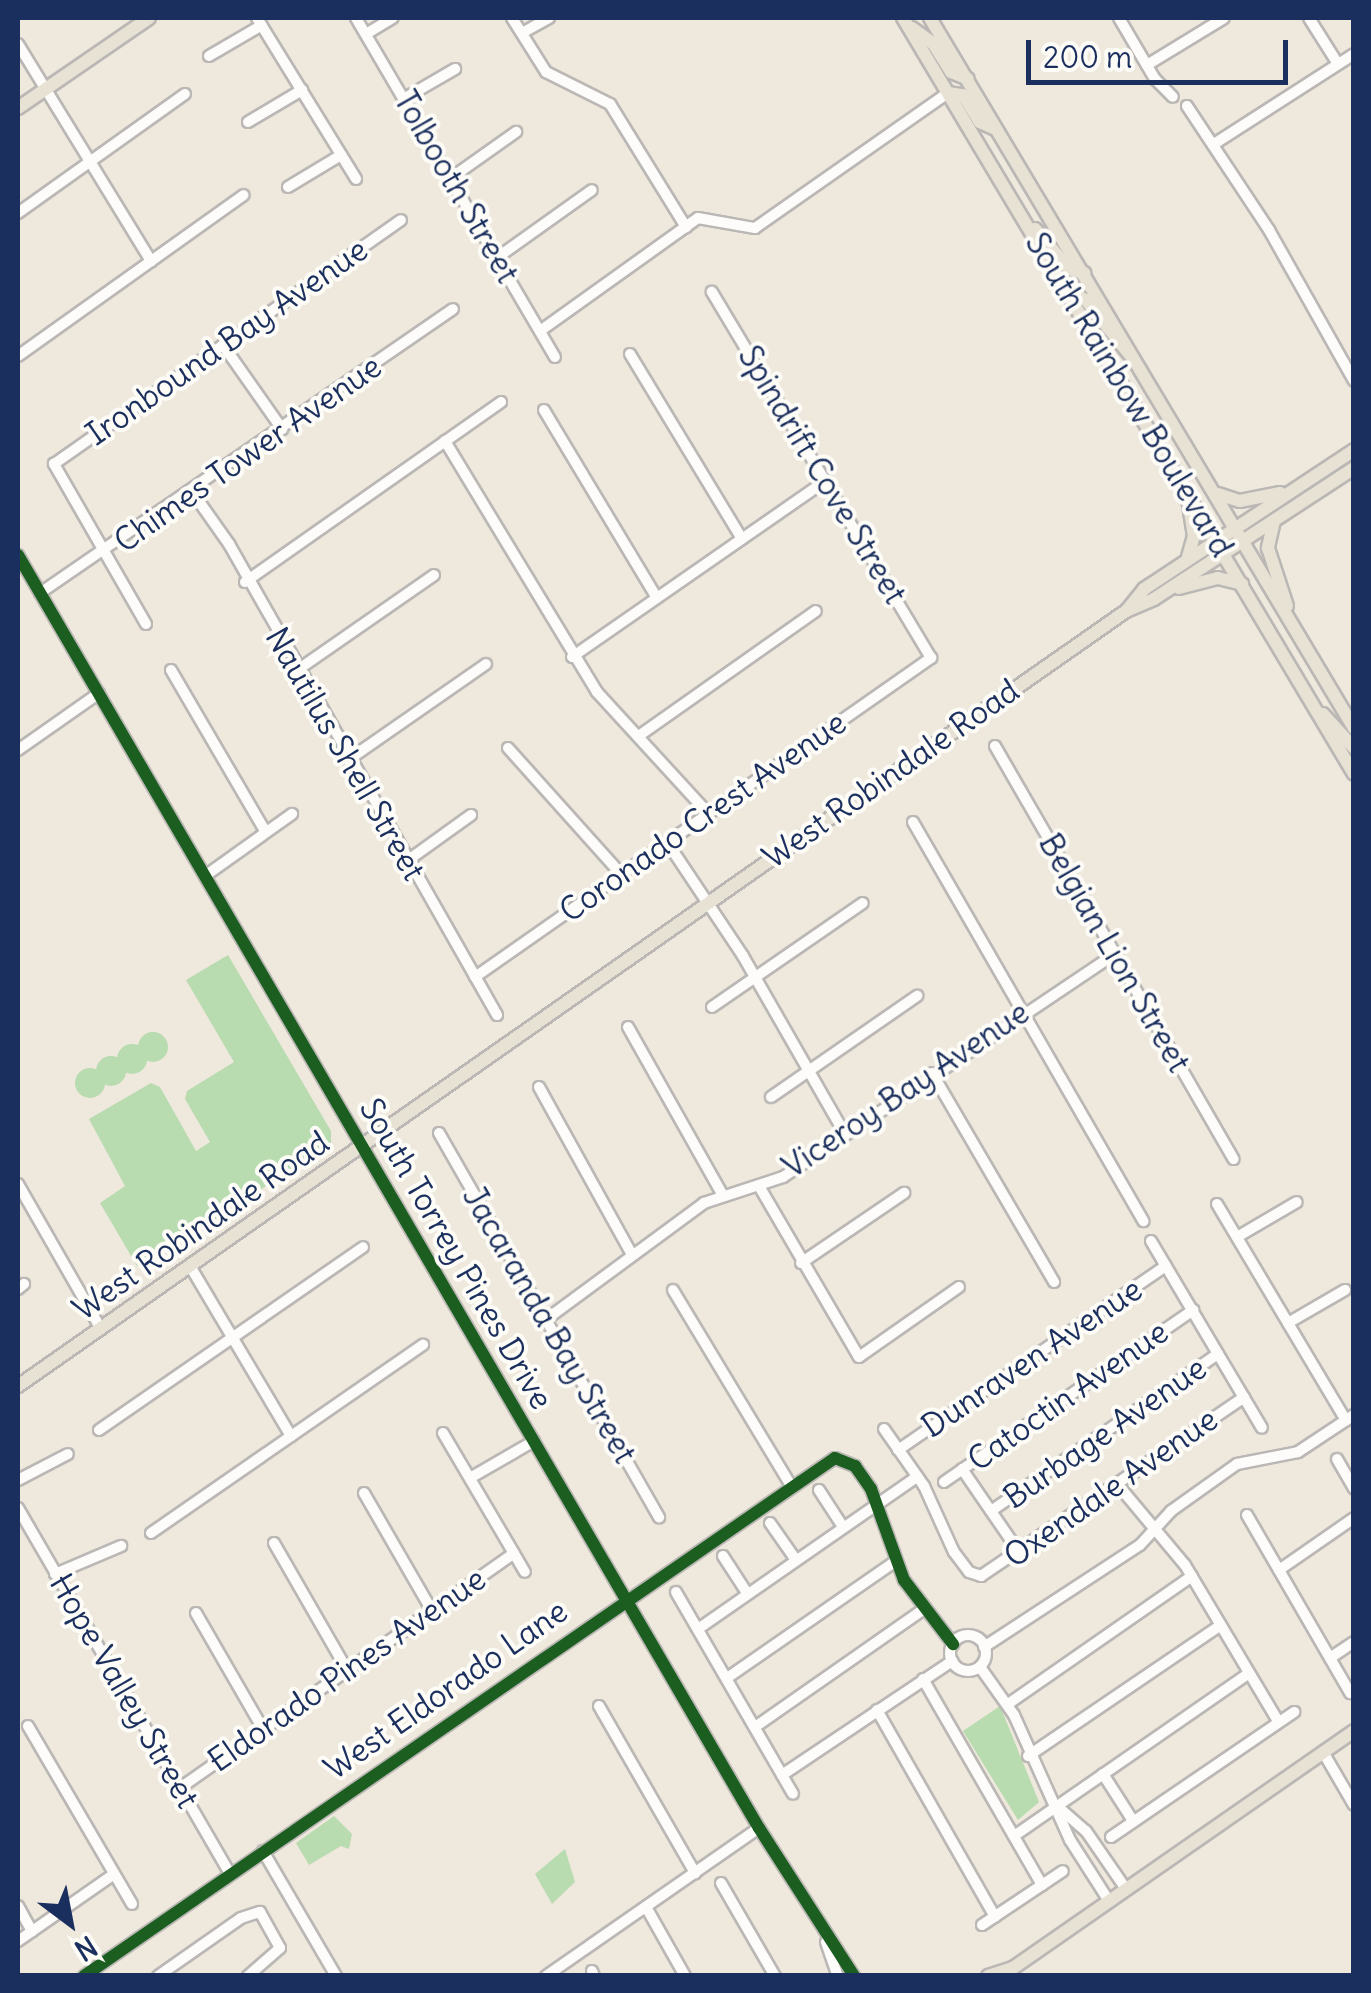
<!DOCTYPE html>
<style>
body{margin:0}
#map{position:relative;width:1371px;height:1993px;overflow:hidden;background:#efe8dd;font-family:Delius,sans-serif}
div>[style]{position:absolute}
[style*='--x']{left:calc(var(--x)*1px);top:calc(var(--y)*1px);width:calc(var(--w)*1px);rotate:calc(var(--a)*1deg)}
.green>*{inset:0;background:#b8dbb0}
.round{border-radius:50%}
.roads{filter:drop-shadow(2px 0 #bab7b5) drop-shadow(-2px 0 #bab7b5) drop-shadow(0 2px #bab7b5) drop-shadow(0 -2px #bab7b5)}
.minor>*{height:10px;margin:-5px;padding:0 5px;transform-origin:5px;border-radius:5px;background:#fdfcfa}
.minor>.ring{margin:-5px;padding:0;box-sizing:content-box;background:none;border:10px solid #fdfcfa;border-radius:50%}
.major>*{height:12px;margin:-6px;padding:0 6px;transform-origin:6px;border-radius:6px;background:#e8e2d5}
.cycleway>*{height:12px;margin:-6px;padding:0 6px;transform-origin:6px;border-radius:6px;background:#1b5e20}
span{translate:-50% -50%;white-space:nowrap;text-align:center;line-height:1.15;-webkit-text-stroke:8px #fdfcf7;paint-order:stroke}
.street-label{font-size:32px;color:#1b2f5e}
.frame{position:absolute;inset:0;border:20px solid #1b2f5e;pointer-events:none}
.north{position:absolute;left:20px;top:1873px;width:100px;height:100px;-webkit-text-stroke:8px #fdfcf7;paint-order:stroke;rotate:148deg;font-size:28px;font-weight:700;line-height:40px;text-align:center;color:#1b2f5e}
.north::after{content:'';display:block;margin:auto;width:35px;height:45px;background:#1b2f5e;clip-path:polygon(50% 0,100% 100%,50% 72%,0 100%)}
.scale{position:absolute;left:1026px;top:40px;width:262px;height:45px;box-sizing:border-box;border:5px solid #1b2f5e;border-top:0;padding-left:12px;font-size:30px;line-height:35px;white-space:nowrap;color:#1b2f5e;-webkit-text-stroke:8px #fdfcf7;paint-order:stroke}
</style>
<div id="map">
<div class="green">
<div style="clip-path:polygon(228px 955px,331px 1131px,331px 1143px,245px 1200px,240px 1193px,225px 1203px,229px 1211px,137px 1266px,100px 1203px,125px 1186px,89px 1119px,151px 1083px,160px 1087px,196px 1151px,210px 1142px,185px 1099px,187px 1091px,234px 1062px,186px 980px)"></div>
<div class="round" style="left:138px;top:1032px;width:30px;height:30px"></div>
<div class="round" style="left:117px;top:1044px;width:30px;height:30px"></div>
<div class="round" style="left:96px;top:1056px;width:30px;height:30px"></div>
<div class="round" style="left:75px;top:1068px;width:30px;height:30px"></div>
<div style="clip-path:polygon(1000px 1706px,1039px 1802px,1018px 1820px,963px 1731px)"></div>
<div style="clip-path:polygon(334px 1816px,352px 1834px,349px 1849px,341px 1846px,309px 1865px,296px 1843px)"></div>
<div style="clip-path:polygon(565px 1849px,575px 1882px,552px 1904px,535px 1874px)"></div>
</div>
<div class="roads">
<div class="minor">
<div style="--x:257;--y:18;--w:189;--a:58.4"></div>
<div style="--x:356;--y:18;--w:393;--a:59.6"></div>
<div style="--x:512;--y:18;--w:64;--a:57.8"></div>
<div style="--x:546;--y:72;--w:72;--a:26.6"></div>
<div style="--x:610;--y:104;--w:145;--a:58.3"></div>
<div style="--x:1119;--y:18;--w:71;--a:59.5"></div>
<div style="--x:1155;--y:79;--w:25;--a:45"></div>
<div style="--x:1309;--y:18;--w:54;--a:57.8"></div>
<div style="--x:522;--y:33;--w:31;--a:-29"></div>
<div style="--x:366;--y:34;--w:31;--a:-31"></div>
<div style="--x:18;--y:44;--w:255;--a:58.5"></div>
<div style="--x:209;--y:56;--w:61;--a:-30.3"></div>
<div style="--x:1147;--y:65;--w:90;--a:-31.4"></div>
<div style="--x:405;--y:98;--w:58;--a:-30.1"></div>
<div style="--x:1187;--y:106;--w:149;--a:56.5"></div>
<div style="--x:1269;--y:230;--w:173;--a:60.6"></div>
<div style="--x:248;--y:122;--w:63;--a:-30.7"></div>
<div style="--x:1214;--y:144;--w:166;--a:-32.7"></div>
<div style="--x:451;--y:178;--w:80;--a:-35.3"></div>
<div style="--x:288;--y:187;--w:62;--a:-31.1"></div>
<div style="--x:18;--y:213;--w:205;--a:-35.5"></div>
<div style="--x:498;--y:257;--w:115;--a:-35.5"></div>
<div style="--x:540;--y:331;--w:194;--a:-35.6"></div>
<div style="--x:698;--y:218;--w:58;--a:10"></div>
<div style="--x:755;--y:228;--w:236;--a:-35"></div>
<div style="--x:223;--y:345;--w:103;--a:54.9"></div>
<div style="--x:630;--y:354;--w:216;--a:58.8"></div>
<div style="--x:18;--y:356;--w:277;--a:-35.5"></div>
<div style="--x:544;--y:410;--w:219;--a:59"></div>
<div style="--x:445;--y:441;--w:293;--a:58.8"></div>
<div style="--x:597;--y:692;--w:164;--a:47.5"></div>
<div style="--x:193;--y:493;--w:62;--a:54.8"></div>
<div style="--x:229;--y:544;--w:542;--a:60.36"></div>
<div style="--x:18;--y:555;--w:1473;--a:59.8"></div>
<div style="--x:759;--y:1828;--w:176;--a:57.3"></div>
<div style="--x:245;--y:582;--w:313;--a:-35.1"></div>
<div style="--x:40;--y:593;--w:501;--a:-34.51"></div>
<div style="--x:146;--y:624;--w:185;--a:-119.9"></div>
<div style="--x:54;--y:464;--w:424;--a:-35.1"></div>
<div style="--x:572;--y:657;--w:310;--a:-34.8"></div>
<div style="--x:171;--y:670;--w:186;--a:59.7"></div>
<div style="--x:296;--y:671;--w:168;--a:-34.8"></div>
<div style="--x:640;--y:735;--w:215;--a:-35.2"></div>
<div style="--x:995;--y:746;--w:477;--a:60"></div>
<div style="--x:508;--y:748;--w:169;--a:48.1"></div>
<div style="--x:18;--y:750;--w:99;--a:-35.1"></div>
<div style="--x:348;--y:760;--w:168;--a:-34.8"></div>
<div style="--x:913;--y:822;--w:461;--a:60"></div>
<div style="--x:667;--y:842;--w:137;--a:56.3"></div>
<div style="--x:743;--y:956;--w:205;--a:60.2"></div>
<div style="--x:407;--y:861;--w:79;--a:-35.7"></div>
<div style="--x:205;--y:876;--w:107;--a:-35.5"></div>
<div style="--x:475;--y:977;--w:557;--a:-34.98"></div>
<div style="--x:931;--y:658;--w:427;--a:-120.9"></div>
<div style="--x:712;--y:1007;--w:183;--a:-34.6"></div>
<div style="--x:628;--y:1027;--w:192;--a:60.6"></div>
<div style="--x:932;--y:1073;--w:242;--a:59.7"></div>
<div style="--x:539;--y:1087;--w:190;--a:61"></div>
<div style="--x:771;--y:1097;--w:178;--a:-34.7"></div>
<div style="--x:439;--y:1133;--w:443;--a:60.2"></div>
<div style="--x:18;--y:1184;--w:167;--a:60.2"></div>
<div style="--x:759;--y:1186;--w:198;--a:59.7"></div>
<div style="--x:859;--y:1357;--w:122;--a:-35"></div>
<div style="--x:1217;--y:1204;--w:252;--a:59.2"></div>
<div style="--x:1237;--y:1237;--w:69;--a:-30.3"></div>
<div style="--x:1151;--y:1241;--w:217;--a:59.3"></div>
<div style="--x:801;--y:1263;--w:125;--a:-34.2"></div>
<div style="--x:190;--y:1266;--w:198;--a:59.3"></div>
<div style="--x:18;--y:1289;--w:8;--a:-40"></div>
<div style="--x:673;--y:1290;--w:230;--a:58.9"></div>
<div style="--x:548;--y:1318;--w:194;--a:-36.4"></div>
<div style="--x:704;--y:1203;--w:83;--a:-18.2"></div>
<div style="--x:783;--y:1177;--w:400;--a:-33.9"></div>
<div style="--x:1288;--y:1323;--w:66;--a:-30.1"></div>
<div style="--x:884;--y:1429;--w:70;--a:54.9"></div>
<div style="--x:924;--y:1486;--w:72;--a:65.6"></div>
<div style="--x:954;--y:1552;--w:25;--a:53"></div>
<div style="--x:969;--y:1572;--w:13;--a:18"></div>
<div style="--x:981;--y:1576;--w:318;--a:-34.2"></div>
<div style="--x:99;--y:1430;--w:321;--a:-34.7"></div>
<div style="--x:443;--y:1433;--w:161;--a:59.5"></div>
<div style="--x:898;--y:1450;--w:325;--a:-34.5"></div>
<div style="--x:1337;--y:1459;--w:34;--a:60"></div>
<div style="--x:962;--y:1469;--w:101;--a:55.5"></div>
<div style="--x:470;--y:1478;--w:74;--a:-30"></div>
<div style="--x:18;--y:1480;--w:56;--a:-27.5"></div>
<div style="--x:944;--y:1482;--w:303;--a:-34.6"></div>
<div style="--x:1118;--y:1485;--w:104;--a:50.1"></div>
<div style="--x:1185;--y:1565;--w:182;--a:59.2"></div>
<div style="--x:819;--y:1490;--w:44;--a:57"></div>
<div style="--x:364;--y:1493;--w:136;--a:60"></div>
<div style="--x:18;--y:1508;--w:423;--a:59.9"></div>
<div style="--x:991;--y:1511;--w:276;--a:-34.7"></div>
<div style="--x:1247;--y:1515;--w:206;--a:59.9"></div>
<div style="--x:770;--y:1523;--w:45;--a:54.9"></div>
<div style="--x:151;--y:1533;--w:331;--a:-34.7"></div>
<div style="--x:274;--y:1543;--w:146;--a:60.1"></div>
<div style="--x:723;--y:1556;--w:44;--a:57"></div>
<div style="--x:1279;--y:1570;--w:91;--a:-34.7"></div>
<div style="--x:55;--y:1574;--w:72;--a:-23"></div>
<div style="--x:676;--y:1592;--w:233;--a:59.9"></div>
<div style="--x:196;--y:1613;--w:134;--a:60"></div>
<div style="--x:698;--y:1629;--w:267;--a:-34.8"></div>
<div class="ring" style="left:950px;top:1635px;width:26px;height:26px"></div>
<div style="--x:984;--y:1647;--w:186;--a:-33.2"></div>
<div style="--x:1140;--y:1545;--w:46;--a:-47.6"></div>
<div style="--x:1171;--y:1511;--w:81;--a:-35.5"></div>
<div style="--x:1237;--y:1464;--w:62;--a:-11.1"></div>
<div style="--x:1298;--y:1452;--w:67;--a:-33.5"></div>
<div style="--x:1330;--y:1658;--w:29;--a:-34"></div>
<div style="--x:980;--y:1667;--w:59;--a:54.7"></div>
<div style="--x:1014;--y:1715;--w:137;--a:65.9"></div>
<div style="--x:1070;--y:1840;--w:72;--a:57.4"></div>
<div style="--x:727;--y:1678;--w:206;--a:-34.7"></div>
<div style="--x:923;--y:1679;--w:238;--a:60"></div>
<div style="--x:1008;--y:1704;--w:224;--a:-34.8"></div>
<div style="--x:599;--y:1706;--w:193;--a:60.1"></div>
<div style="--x:877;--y:1710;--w:238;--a:60.3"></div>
<div style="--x:28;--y:1726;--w:206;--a:59.7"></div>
<div style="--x:755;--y:1727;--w:205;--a:-34.9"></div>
<div style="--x:1323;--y:1752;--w:61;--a:59.7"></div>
<div style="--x:1028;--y:1756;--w:233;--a:-34.2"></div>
<div style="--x:1103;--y:1774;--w:56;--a:57.4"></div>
<div style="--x:782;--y:1775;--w:205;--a:-33.8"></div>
<div style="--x:180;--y:1788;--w:408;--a:-35.1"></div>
<div style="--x:1057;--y:1806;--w:38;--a:41"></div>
<div style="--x:1086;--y:1831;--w:70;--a:55.4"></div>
<div style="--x:1014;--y:1836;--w:286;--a:-34.7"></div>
<div style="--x:1111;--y:1837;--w:222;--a:-34.3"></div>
<div style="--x:263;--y:1851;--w:145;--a:59.7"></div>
<div style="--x:721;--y:1883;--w:108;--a:59.9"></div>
<div style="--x:18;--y:1906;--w:29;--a:61"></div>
<div style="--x:646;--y:1907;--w:79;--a:60.5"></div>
<div style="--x:982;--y:1925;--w:97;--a:-33.7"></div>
<div style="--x:18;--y:1941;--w:117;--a:-34.9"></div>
<div style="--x:826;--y:1942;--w:36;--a:71"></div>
<div style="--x:592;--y:1971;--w:5;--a:68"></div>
<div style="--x:84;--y:1976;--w:912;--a:-34.6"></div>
<div style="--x:835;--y:1458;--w:22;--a:22"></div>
<div style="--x:855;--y:1466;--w:28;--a:55"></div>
<div style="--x:871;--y:1489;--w:97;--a:70.1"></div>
<div style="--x:904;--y:1580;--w:81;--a:52.6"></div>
<div style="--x:158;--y:1976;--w:101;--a:-34.9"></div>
<div style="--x:241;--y:1918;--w:20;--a:-18"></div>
<div style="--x:260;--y:1912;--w:41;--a:60.9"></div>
<div style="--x:280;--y:1948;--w:43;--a:138.8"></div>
<div style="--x:546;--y:1976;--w:259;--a:-34.8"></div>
</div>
<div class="major">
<div style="--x:903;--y:18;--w:880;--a:59.18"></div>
<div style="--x:930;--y:18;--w:827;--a:59.16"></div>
<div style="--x:912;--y:28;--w:26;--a:36"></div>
<div style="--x:933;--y:43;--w:34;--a:58"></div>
<div style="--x:951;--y:72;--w:18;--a:22"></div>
<div style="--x:948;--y:93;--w:15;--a:8"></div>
<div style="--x:963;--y:95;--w:32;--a:58"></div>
<div style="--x:980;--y:122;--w:17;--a:24"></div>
<div style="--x:18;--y:108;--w:159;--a:-34.5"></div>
<div style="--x:1035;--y:229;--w:52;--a:49.6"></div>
<div style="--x:1069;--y:269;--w:16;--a:15"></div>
<div style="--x:1068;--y:292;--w:20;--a:24"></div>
<div style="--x:1086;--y:300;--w:70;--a:51.3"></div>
<div style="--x:1187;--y:493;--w:44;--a:80.8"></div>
<div style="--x:1194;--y:536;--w:22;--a:106"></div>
<div style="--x:1218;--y:494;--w:23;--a:18"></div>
<div style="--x:1240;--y:501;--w:41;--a:-11.3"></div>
<div style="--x:1274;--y:521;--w:28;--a:103"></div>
<div style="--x:1268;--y:548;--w:61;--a:71.9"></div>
<div style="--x:1179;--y:588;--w:40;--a:-14.4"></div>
<div style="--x:1218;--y:578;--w:25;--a:14"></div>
<div style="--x:1128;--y:609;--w:26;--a:-51"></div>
<div style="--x:1144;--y:589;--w:252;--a:-33.5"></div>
<div style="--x:1323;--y:714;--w:46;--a:47.6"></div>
<div style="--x:18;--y:1386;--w:1352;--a:-34.97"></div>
<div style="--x:1126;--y:611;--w:30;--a:-23"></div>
<div style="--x:1154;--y:599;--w:239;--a:-33.2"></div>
<div style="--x:988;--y:1976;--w:26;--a:-18"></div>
<div style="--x:1013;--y:1968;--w:415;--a:-34.8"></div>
</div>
</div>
<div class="cycleway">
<div style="--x:18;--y:555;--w:1473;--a:59.8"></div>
<div style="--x:759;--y:1828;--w:176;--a:57.3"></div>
<div style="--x:84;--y:1976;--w:912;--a:-34.6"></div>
<div style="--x:835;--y:1458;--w:22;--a:22"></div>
<div style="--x:855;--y:1466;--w:28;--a:55"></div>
<div style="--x:871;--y:1489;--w:97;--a:70.1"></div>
<div style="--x:904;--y:1580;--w:81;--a:52.6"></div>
</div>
<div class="street-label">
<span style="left:456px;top:187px;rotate:60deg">Tolbooth Street</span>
<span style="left:227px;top:342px;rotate:-35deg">Ironbound Bay Avenue</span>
<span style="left:1129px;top:395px;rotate:59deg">South Rainbow Boulevard</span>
<span style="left:248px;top:454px;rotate:-35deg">Chimes Tower Avenue</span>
<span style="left:822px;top:475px;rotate:59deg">Spindrift Cove Street</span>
<span style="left:345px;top:754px;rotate:60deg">Nautilus Shell Street</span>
<span style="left:891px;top:774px;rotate:-35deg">West Robindale Road</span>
<span style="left:703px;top:817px;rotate:-35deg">Coronado Crest Avenue</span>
<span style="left:1114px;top:953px;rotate:60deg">Belgian Lion Street</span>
<span style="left:906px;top:1090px;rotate:-34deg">Viceroy Bay Avenue</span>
<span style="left:201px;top:1226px;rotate:-35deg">West Robindale Road</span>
<span style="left:456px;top:1254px;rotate:60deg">South Torrey Pines Drive</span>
<span style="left:549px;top:1325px;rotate:60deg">Jacaranda Bay Street</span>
<span style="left:1032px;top:1358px;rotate:-34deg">Dunraven Avenue</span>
<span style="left:1068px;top:1396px;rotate:-35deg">Catoctin Avenue</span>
<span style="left:1105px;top:1433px;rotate:-35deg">Burbage Avenue</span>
<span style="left:1111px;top:1488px;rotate:-35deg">Oxendale Avenue</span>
<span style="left:347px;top:1670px;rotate:-35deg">Eldorado Pines Avenue</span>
<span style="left:446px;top:1690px;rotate:-35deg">West Eldorado Lane</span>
<span style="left:124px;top:1691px;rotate:60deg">Hope Valley Street</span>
</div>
<div class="frame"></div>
<div class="north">N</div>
<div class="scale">200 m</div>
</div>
